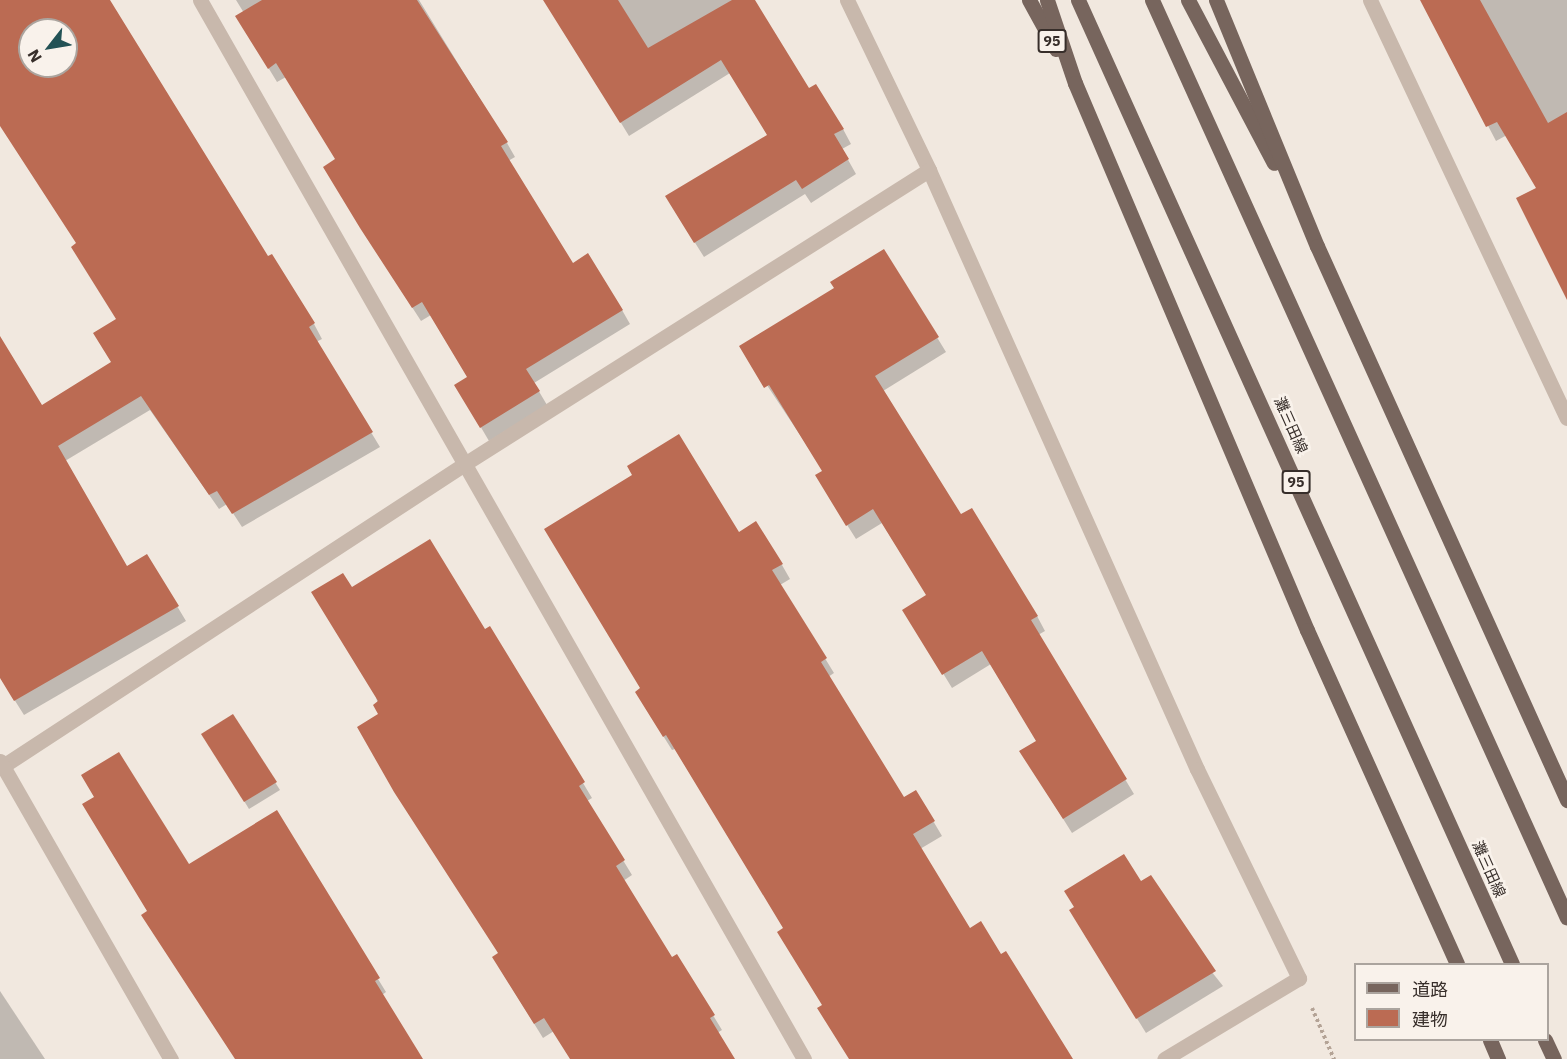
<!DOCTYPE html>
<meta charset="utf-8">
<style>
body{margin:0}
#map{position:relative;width:1567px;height:1059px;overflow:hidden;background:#f1e8df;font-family:"IBM Plex Sans","Noto Sans JP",sans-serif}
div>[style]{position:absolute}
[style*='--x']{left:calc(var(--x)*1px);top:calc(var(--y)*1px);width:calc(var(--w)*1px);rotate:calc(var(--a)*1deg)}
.shadow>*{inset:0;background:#0003}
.building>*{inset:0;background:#bb6b53}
.path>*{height:4px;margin-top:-2px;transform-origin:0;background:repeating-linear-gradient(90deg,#b4a396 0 3px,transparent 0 6px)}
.minor>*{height:15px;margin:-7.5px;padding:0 7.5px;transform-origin:7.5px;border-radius:7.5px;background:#c8b8ac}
.tertiary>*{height:15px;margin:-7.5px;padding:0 7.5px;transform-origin:7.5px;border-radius:7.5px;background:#c8b8ac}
.primary>*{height:15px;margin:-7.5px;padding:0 7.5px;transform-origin:7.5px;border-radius:7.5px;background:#77655d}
span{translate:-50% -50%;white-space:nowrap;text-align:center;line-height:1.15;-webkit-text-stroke:5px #f9f2eb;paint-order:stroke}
.shield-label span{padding:2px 4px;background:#f9f2eb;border:2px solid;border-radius:4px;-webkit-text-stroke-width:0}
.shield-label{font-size:14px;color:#372e2a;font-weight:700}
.street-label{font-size:15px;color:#372e2a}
.legend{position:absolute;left:1354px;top:963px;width:195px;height:78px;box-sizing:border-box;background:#f9f2eb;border:2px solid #aba49e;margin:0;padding:8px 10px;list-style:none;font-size:18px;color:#372e2a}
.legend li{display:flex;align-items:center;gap:12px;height:30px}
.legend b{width:30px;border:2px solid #aba49e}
.north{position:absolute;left:18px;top:18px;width:60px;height:60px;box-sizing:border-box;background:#f9f2eb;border:2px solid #aba49e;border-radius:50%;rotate:239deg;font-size:16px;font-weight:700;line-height:24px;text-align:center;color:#372e2a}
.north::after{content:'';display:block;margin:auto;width:21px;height:27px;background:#235255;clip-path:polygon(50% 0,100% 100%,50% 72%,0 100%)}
</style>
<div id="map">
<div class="shadow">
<div style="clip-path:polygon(evenodd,0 0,106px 0,268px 258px,272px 256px,314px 324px,322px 339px,316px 342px,380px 447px,242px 527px,227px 504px,219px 509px,150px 410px,65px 461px,126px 568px,147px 556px,186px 621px,24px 715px,0 677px,0 339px,42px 407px,112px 362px,117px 320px,78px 244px,0 122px,0 0,30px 30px,66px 30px,66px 66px,30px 66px,30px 30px)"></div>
<div style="clip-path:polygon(236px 0,419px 0,507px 143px,515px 157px,508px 161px,572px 265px,622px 310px,630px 324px,534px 383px,547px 405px,489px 441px,456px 385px,469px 377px,431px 315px,421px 321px,370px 242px,337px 160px,286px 77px,277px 82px,246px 31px,244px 13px)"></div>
<div style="clip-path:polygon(546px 0,753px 0,808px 90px,843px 129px,851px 144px,842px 149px,856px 174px,811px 203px,805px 194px,704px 257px,675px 211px,769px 136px,730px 73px,629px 136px)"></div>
<div style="clip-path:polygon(1422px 0,1567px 0,1567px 277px,1538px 189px,1507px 135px,1496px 141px)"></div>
<div style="clip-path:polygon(884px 251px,946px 352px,883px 391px,960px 516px,1037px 616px,1045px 631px,1038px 635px,1134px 794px,1072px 833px,1030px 766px,1037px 741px,991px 664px,952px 688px,913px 624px,928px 596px,882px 523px,856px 539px,825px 490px,824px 471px,741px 346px,836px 288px)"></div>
<div style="clip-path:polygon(739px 534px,782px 565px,790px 579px,780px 585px,834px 673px,828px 677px,904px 799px,916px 792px,942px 836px,920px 849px,970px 930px,1063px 1059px,850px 1059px,785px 929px,675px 749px,672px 750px,645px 707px,642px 689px)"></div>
<div style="clip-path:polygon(351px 589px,485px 631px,490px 628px,592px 798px,587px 801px,632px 875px,623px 881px,672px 959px,677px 956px,722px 1030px,717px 1033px,734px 1059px,571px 1059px,554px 1031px,543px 1038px,502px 972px,499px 954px,380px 714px)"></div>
<div style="clip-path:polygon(233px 716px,280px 790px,249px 809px,203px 734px)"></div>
<div style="clip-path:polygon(189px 866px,378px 979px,386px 992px,382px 995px,421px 1059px,236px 1059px,151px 929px,149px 911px)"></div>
<div style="clip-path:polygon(1141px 883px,1223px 986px,1146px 1033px,1079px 925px,1076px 908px)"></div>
<div style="clip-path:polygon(0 991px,45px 1059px,0 1059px)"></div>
</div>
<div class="building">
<div style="clip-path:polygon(evenodd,0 0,110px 0,268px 256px,272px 254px,315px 323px,309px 327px,373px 432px,232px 514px,217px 491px,209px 495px,141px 396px,58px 446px,127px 566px,147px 554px,179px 606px,14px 701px,0 678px,0 336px,42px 405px,111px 362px,93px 333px,116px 319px,71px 247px,76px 243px,0 126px,0 0,30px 30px,66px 30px,66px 66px,30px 66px,30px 30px)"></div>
<div style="clip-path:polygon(262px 0,417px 0,508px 142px,501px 146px,573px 263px,588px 253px,623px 310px,526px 369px,540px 391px,480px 428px,454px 385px,467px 377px,422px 302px,412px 308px,360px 228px,323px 167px,335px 159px,276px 63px,268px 69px,235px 16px)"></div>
<div style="clip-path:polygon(543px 0,618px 0,648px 48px,732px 0,755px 0,809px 88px,816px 84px,844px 129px,834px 134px,849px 159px,802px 189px,796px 180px,694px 243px,665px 196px,767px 135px,721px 60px,620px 123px)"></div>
<div style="clip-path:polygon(1420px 0,1480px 0,1548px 123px,1567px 112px,1567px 300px,1516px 198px,1536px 188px,1497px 122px,1486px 127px)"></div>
<div style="clip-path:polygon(884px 249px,939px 337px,875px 376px,961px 514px,972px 508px,1038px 616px,1031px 620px,1127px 779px,1063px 819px,1019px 751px,1036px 741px,982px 651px,942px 675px,902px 610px,926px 595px,873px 509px,846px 526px,815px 475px,822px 471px,769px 385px,764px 388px,739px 346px,834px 288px,830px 282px)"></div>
<div style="clip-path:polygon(679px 434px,739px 532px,756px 521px,783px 564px,772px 570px,827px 658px,821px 662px,904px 797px,916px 790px,935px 821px,913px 834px,970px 928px,981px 921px,1001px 954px,1006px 951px,1073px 1059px,849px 1059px,817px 1008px,822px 1005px,777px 932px,783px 928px,666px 735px,663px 737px,635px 692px,640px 688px,544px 529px,632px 475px,627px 466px)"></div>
<div style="clip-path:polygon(430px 539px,485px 629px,490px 626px,585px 782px,579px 786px,625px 860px,616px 866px,672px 957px,677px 954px,715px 1015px,710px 1018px,735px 1059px,570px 1059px,544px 1018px,534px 1024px,492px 957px,498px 953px,394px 792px,357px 727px,378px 714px,373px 705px,378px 701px,311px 592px,343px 573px,352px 587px)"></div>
<div style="clip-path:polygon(233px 714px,277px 782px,244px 802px,201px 734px)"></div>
<div style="clip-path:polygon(119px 752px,189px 864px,277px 810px,380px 978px,375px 981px,423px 1059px,235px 1059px,141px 915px,147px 911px,82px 804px,94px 797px,81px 775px)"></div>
<div style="clip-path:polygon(1124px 854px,1141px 881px,1151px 875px,1216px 971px,1136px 1019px,1069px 910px,1074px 907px,1064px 891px)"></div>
</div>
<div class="path">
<div style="--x:1312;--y:1008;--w:56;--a:66.7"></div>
</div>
<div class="minor">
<div style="--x:200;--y:0;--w:1219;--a:60.3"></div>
<div style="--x:847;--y:0;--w:189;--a:64.2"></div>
<div style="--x:929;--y:170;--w:656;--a:65.9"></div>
<div style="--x:1197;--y:769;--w:233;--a:64"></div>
<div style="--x:1299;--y:978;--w:157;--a:149"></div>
<div style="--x:0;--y:768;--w:557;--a:-33.21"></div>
<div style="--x:466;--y:463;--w:548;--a:-32.33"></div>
</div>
<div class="tertiary">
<div style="--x:1370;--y:0;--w:462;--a:64.8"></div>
<div style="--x:0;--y:761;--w:344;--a:60.2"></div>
</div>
<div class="primary">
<div style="--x:1029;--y:0;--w:56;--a:61.1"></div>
<div style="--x:1047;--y:0;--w:88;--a:71.4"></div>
<div style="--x:1075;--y:83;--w:594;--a:67.02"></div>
<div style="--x:1307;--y:630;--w:366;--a:65.8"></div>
<div style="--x:1078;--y:0;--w:1057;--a:65.76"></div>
<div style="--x:1152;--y:0;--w:1007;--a:65.67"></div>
<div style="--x:1188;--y:0;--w:184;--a:62.2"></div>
<div style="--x:1216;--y:0;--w:266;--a:67.7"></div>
<div style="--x:1317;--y:246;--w:608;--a:65.71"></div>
<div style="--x:1490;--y:1040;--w:21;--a:67"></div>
<div style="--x:1545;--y:1040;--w:21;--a:65"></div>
</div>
<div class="shield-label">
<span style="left:1052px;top:41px">95</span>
<span style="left:1296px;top:482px">95</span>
</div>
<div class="street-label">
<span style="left:1291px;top:425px;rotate:66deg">灘三田線</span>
<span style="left:1489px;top:869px;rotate:66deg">灘三田線</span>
</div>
<ul class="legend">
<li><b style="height:8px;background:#77655d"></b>道路</li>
<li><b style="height:16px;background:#bb6b53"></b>建物</li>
</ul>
<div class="north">N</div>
</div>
